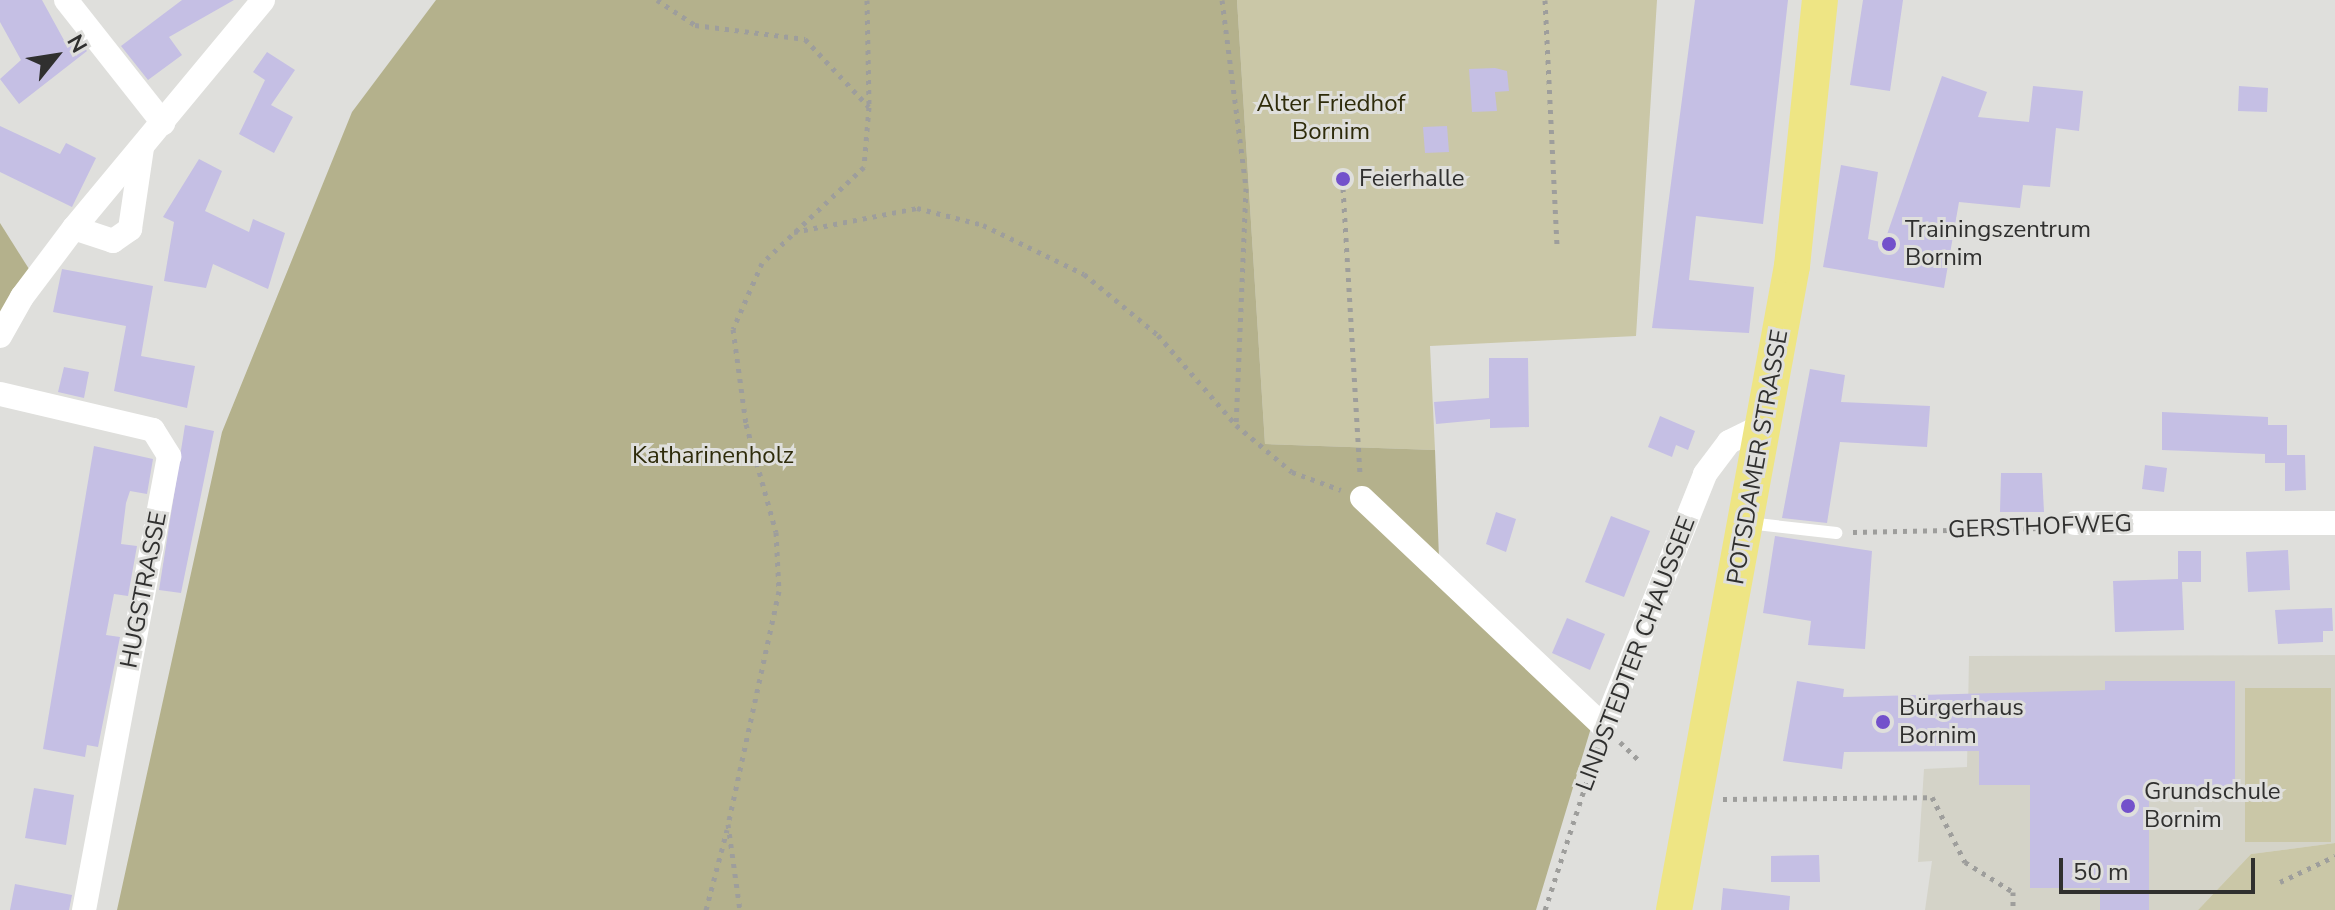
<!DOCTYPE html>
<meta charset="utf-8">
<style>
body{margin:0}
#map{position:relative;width:2335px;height:910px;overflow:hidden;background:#dfdfdc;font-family:"Nunito Sans",sans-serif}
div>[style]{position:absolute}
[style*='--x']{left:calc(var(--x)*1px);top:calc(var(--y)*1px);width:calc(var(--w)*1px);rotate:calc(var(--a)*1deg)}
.built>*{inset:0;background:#d4d3c8}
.green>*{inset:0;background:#cac7a7}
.forest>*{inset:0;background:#b4b18c}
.building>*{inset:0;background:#c5bfe4}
.path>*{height:5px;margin-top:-2.5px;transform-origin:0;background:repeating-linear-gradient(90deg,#9e9e9c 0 4px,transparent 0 10px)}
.service>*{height:12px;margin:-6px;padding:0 6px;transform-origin:6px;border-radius:6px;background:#fff}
.minor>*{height:24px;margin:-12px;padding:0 12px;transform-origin:12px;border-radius:12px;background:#fff}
.primary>*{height:36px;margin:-18px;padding:0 18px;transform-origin:18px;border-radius:18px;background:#eee584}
.dots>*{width:22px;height:22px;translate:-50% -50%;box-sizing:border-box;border:4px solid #dfdfdc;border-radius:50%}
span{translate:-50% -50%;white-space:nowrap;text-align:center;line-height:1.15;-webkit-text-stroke:6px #dfdfdc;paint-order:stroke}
.park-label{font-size:24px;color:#2e2b0a}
.poi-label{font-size:24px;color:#30302f}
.left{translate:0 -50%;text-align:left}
.street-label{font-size:24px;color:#30302f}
.north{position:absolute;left:16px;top:16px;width:80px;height:80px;-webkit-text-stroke:6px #dfdfdc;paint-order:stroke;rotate:60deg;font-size:22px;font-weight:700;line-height:32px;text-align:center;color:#30302f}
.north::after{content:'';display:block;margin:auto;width:28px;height:36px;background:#30302f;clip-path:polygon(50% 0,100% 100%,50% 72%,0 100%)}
.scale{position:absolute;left:2059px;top:858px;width:196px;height:36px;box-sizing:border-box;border:4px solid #30302f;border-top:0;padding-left:10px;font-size:24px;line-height:28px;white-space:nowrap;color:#30302f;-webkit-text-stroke:6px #dfdfdc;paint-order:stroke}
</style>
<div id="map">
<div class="built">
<div style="clip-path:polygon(2335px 655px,2335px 843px,2251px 854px,2198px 910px,1925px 910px,1932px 861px,1918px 862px,1924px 769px,1967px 767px,1969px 656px)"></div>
</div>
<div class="green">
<div style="clip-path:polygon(1237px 0,1657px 0,1636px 336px,1430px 346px,1435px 450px,1265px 444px)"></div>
<div style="clip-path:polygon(2245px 688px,2331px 688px,2331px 842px,2245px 842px)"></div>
<div style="clip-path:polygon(2335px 843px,2335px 910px,2198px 910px,2251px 854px)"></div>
</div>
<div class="forest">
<div style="clip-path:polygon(436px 0,1237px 0,1265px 444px,1435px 450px,1439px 558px,1597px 708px,1536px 910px,117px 910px,222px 432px,352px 112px)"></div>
<div style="clip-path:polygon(0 223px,29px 269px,0 328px)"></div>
</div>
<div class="building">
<div style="clip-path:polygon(0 0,42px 0,65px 42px,75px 35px,87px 51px,19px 104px,0 79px,21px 60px,0 22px)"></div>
<div style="clip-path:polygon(182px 0,234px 0,169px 37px,182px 55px,148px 80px,121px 46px)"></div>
<div style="clip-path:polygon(1695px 0,1788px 0,1763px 224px,1696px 216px,1689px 280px,1754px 287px,1749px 333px,1652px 328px)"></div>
<div style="clip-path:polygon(1863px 0,1903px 0,1890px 91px,1850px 85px)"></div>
<div style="clip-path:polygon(267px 52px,295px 70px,271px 105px,293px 117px,274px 153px,239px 134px,265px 80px,253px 72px)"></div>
<div style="clip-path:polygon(1495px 68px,1507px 71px,1509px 91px,1495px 92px,1497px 111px,1472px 112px,1469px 69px)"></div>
<div style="clip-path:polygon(1942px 76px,1987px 92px,1978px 117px,2029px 122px,2033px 86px,2083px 91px,2079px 131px,2056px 128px,2050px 187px,2023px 185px,2020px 208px,1959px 202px,1944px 288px,1823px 267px,1841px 165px,1878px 172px,1868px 239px,1884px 243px)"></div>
<div style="clip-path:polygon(2239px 86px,2268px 88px,2267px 112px,2238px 111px)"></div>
<div style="clip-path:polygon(0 126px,60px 154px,66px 143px,96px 158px,72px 207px,0 172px)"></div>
<div style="clip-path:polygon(1447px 126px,1449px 152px,1425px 153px,1423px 127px)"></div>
<div style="clip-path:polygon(199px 159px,222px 171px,205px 211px,249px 232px,253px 219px,285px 233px,268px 289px,213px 264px,206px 288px,164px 281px,174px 222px,163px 217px)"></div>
<div style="clip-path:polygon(62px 269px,153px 286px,141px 356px,195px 366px,187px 408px,114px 391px,126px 326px,53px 312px)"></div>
<div style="clip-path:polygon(1489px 358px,1528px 358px,1529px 427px,1490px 428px,1490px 419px,1436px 424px,1434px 402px,1489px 398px)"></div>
<div style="clip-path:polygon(64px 367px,89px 372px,84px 398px,58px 392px)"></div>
<div style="clip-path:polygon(1810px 369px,1845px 375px,1841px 402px,1930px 406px,1927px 447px,1840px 442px,1827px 523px,1782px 518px)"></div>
<div style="clip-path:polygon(2162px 412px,2268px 417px,2268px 425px,2287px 425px,2287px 455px,2305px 455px,2306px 490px,2285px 491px,2285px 463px,2265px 463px,2265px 454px,2162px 450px)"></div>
<div style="clip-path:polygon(1660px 416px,1695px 431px,1688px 450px,1676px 445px,1672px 457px,1648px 447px)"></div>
<div style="clip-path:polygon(185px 425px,214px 431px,181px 593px,159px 590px)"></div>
<div style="clip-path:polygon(94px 446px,153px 459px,147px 494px,130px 491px,126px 503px,121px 544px,137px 546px,128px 596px,114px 594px,106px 635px,120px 637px,98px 747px,87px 745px,85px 757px,43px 749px)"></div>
<div style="clip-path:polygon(2145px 465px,2167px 468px,2164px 492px,2142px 489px)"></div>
<div style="clip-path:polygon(2001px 473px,2042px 473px,2044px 512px,2000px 512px)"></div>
<div style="clip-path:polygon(1496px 512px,1516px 519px,1506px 552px,1486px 544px)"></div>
<div style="clip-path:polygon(1611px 516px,1650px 531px,1624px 597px,1585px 582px)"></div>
<div style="clip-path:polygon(1775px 536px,1872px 551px,1865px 649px,1808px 645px,1811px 621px,1763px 613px)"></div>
<div style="clip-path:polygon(2288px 550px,2290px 590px,2248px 592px,2246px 552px)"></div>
<div style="clip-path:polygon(2178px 551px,2201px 551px,2201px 582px,2182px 582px,2184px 630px,2115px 632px,2113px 581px,2178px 579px)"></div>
<div style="clip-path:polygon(2332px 608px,2333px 631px,2323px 631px,2323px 642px,2278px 644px,2275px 610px)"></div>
<div style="clip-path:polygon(1567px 618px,1605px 634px,1590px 670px,1552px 653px)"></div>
<div style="clip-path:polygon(1797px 681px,1844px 689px,1843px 697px,2105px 690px,2105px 681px,2235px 681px,2235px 792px,2149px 792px,2149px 910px,2100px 910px,2100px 888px,2030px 888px,2030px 785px,1979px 785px,1979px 751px,1844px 752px,1842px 769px,1783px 761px)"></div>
<div style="clip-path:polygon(34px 788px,74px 795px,66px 845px,25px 838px)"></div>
<div style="clip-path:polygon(1819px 855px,1820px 882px,1771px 882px,1771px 856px)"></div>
<div style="clip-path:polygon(15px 884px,72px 895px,69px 910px,10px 910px)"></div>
<div style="clip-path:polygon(1723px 888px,1790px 896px,1789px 910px,1721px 910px)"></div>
</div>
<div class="path">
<div style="--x:657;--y:0;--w:45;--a:33.3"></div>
<div style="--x:695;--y:25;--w:111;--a:7.3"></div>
<div style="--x:805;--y:39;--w:93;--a:46.7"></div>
<div style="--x:869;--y:107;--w:60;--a:94.8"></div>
<div style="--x:864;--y:167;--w:140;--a:136.7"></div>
<div style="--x:762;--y:263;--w:72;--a:113.7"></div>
<div style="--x:733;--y:329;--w:96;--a:82.2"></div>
<div style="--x:746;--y:424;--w:112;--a:74.5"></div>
<div style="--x:776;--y:532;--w:59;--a:87.1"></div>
<div style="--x:779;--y:591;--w:239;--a:102.3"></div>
<div style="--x:728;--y:824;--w:87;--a:82.1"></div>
<div style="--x:867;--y:0;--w:106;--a:88.9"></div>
<div style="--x:1222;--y:0;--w:190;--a:82.7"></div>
<div style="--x:1246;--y:188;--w:236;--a:92.4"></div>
<div style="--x:1545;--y:0;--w:248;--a:87.2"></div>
<div style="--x:1343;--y:188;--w:288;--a:86.6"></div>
<div style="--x:794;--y:232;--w:125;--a:-11"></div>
<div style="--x:917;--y:208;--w:68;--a:14.4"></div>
<div style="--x:983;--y:225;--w:112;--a:25.9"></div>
<div style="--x:1084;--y:274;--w:96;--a:39.5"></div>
<div style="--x:1158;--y:335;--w:119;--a:49.1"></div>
<div style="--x:1236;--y:425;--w:73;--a:40"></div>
<div style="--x:1292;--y:472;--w:52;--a:20.2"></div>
<div style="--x:1853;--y:532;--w:198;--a:-1.2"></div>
<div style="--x:1620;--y:742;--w:28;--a:44"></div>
<div style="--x:1723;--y:799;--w:209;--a:-0.5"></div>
<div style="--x:1932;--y:797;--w:73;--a:63.1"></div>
<div style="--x:1965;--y:862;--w:57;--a:32"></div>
<div style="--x:2013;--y:892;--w:18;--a:90"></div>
<div style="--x:2280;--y:882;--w:61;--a:-25.3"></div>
<div style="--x:706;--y:910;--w:83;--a:-75.3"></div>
<div style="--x:1545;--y:910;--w:171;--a:-72"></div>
</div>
<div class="service">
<div style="--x:1748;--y:523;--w:89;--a:6.5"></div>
</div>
<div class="minor">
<div style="--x:66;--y:0;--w:157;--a:51.7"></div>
<div style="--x:74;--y:228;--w:41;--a:18.4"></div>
<div style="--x:113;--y:241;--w:21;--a:-35"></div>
<div style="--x:130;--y:229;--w:82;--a:-81.6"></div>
<div style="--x:0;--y:336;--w:45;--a:-60.6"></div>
<div style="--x:22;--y:297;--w:86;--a:-53"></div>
<div style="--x:74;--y:228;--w:296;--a:-50.3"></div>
<div style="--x:0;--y:394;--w:157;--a:13.2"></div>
<div style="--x:153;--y:430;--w:31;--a:58"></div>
<div style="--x:169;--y:456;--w:462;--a:100.6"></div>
<div style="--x:1362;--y:498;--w:333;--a:43.4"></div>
<div style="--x:1604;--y:727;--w:272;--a:-68.2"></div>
<div style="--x:1705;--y:474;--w:40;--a:-53"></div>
<div style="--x:1729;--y:442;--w:39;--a:-26"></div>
<div style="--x:2075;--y:523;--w:260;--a:0"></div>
</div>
<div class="primary">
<div style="--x:1674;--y:910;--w:655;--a:-79.62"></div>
<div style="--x:1792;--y:266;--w:267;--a:-84"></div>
</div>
<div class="dots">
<div style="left:1343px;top:179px;background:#7351cb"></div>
<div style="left:1889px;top:244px;background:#7351cb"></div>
<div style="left:1883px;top:722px;background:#7351cb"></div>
<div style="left:2128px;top:806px;background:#7351cb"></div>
</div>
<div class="park-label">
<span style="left:1331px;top:118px">Alter Friedhof<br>Bornim</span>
<span style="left:713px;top:456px">Katharinenholz</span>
</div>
<div class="poi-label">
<span class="left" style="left:1359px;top:179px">Feierhalle</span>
<span class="left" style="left:1905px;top:244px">Trainingszentrum<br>Bornim</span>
<span class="left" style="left:1899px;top:722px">Bürgerhaus<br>Bornim</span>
<span class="left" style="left:2144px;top:806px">Grundschule<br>Bornim</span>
</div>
<div class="street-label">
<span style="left:1758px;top:457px;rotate:-80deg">POTSDAMER STRASSE</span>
<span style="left:2040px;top:527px;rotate:-2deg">GERSTHOFWEG</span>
<span style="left:144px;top:590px;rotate:-79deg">HUGSTRASSE</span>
<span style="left:1636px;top:654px;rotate:-69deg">LINDSTEDTER CHAUSSEE</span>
</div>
<div class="north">N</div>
<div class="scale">50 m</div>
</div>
